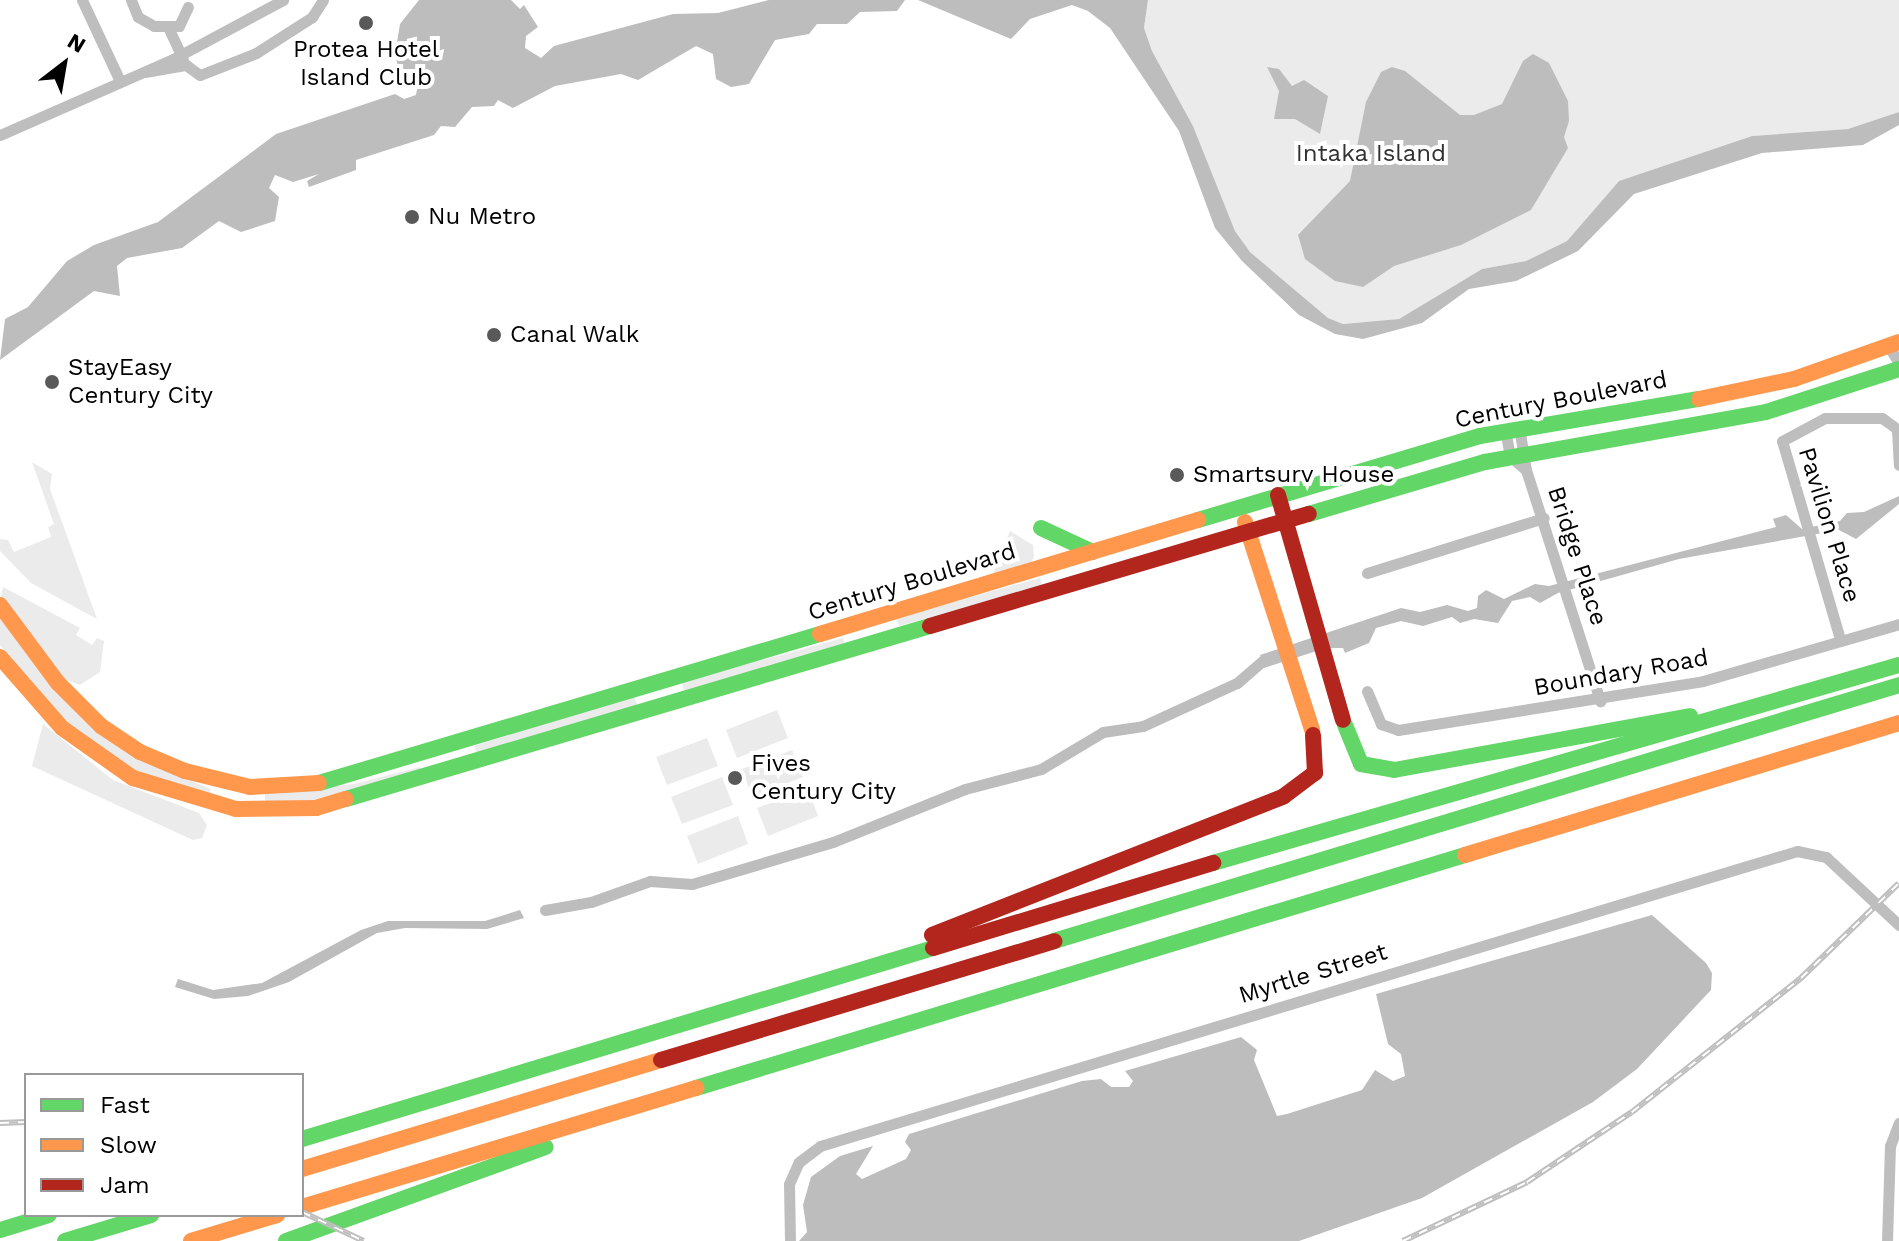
<!DOCTYPE html>
<style>
body{margin:0}
#map{position:relative;width:1899px;height:1241px;overflow:hidden;background:#fff;font-family:"Work Sans",sans-serif}
div>[style]{position:absolute}
[style*='--x']{left:calc(var(--x)*1px);top:calc(var(--y)*1px);width:calc(var(--w)*1px);rotate:calc(var(--a)*1deg)}
.green>*{inset:0;background:#ebebeb}
.water>*{inset:0;background:#bdbdbd}
.canal>*{height:11px;margin:-5.5px;padding:0 5.5px;transform-origin:5.5px;border-radius:5.5px;background:#bdbdbd}
.street>*{height:11px;margin:-5.5px;padding:0 5.5px;transform-origin:5.5px;border-radius:5.5px;background:#bebebe}
.fast>*{height:16px;margin:-8px;padding:0 8px;transform-origin:8px;border-radius:8px;background:#63d668}
.slow>*{height:16px;margin:-8px;padding:0 8px;transform-origin:8px;border-radius:8px;background:#ff974d}
.jam>*{height:16px;margin:-8px;padding:0 8px;transform-origin:8px;border-radius:8px;background:#b3261e}
.rail>*{height:6px;margin-top:-3px;transform-origin:0;background:repeating-linear-gradient(90deg,#fff 0 9px,#bebebe 0 18px);box-sizing:border-box;border-block:2px solid #bebebe}
.dots>*{width:22px;height:22px;translate:-50% -50%;box-sizing:border-box;border:4px solid #fff;border-radius:50%}
span{translate:-50% -50%;white-space:nowrap;text-align:center;line-height:1.15;-webkit-text-stroke:8px #fff;paint-order:stroke}
.poi-label{font-size:24px;color:#000}
.left{translate:0 -50%;text-align:left}
.park-label{font-size:24px;color:#313131}
.street-label{font-size:24px;color:#000}
.legend{position:absolute;left:24px;top:1073px;width:280px;height:144px;box-sizing:border-box;background:#fff;border:2px solid #999;margin:0;padding:10px 14px;list-style:none;font-size:24px;color:#000}
.legend li{display:flex;align-items:center;gap:16px;height:40px}
.legend b{width:40px;border:2px solid #999}
.north{position:absolute;left:24px;top:24px;width:80px;height:80px;-webkit-text-stroke:6px #fff;paint-order:stroke;rotate:31deg;font-size:22px;font-weight:700;line-height:32px;text-align:center;color:#000}
.north::after{content:'';display:block;margin:auto;width:28px;height:36px;background:#000;clip-path:polygon(50% 0,100% 100%,50% 72%,0 100%)}
</style>
<div id="map">
<div class="green">
<div style="clip-path:polygon(1148px 0,1899px 0,1899px 112px,1848px 129px,1752px 136px,1619px 181px,1567px 241px,1526px 261px,1482px 269px,1399px 319px,1343px 324px,1328px 318px,1250px 252px,1235px 231px,1193px 126px,1152px 51px,1144px 28px)"></div>
<div style="clip-path:polygon(32px 462px,52px 474px,50px 489px,97px 619px,31px 583px,0 551px,0 539px,8px 540px,14px 552px,51px 537px,48px 527px,54px 524px)"></div>
<div style="clip-path:polygon(1010px 531px,1033px 545px,1034px 556px,1031px 564px,992px 576px)"></div>
<div style="clip-path:polygon(1040px 578px,1042px 585px,899px 626px,896px 618px)"></div>
<div style="clip-path:polygon(3px 587px,80px 628px,76px 635px,92px 645px,97px 638px,104px 641px,100px 672px,80px 685px,61px 678px,9px 612px,1px 597px)"></div>
<div style="clip-path:polygon(0 617px,54px 687px,136px 759px,211px 789px,208px 797px,178px 790px,132px 769px,64px 721px,0 645px)"></div>
<div style="clip-path:polygon(843px 638px,845px 646px,684px 691px,682px 682px)"></div>
<div style="clip-path:polygon(634px 696px,637px 704px,633px 709px,477px 753px,474px 746px)"></div>
<div style="clip-path:polygon(777px 710px,788px 738px,737px 758px,726px 730px)"></div>
<div style="clip-path:polygon(43px 724px,113px 780px,199px 813px,207px 825px,202px 838px,193px 840px,32px 766px)"></div>
<div style="clip-path:polygon(707px 738px,718px 766px,667px 785px,656px 757px)"></div>
<div style="clip-path:polygon(792px 750px,803px 777px,752px 797px,742px 769px)"></div>
<div style="clip-path:polygon(420px 767px,422px 774px,314px 801px,265px 801px,265px 793px,354px 784px)"></div>
<div style="clip-path:polygon(722px 777px,733px 805px,682px 824px,671px 797px)"></div>
<div style="clip-path:polygon(808px 789px,818px 816px,768px 836px,757px 808px)"></div>
<div style="clip-path:polygon(738px 816px,748px 844px,698px 864px,687px 836px)"></div>
</div>
<div class="water">
<div style="clip-path:polygon(419px 0,511px 0,520px 9px,524px 5px,538px 27px,526px 36px,525px 48px,541px 58px,554px 46px,673px 14px,718px 13px,769px 0,905px 0,897px 11px,860px 12px,847px 24px,817px 24px,809px 34px,775px 40px,749px 84px,731px 87px,716px 79px,713px 54px,696px 46px,638px 80px,621px 74px,555px 86px,513px 108px,498px 100px,494px 106px,472px 107px,455px 127px,441px 126px,434px 135px,356px 160px,356px 170px,309px 187px,307px 181px,319px 174px,293px 182px,275px 175px,269px 188px,279px 197px,275px 221px,241px 232px,219px 221px,182px 248px,127px 258px,117px 266px,120px 296px,94px 291px,0 360px,5px 319px,28px 307px,67px 261px,94px 245px,158px 222px,276px 134px,395px 94px,404px 99px,416px 95px,419px 77px,400px 75px,395px 54px,400px 24px)"></div>
<div style="clip-path:polygon(918px 0,1148px 0,1144px 28px,1152px 51px,1193px 126px,1235px 231px,1250px 252px,1328px 318px,1343px 324px,1399px 319px,1482px 269px,1526px 261px,1567px 241px,1619px 181px,1752px 136px,1848px 129px,1899px 112px,1899px 125px,1863px 145px,1762px 153px,1634px 194px,1578px 251px,1516px 281px,1469px 289px,1422px 323px,1363px 339px,1335px 334px,1299px 315px,1242px 261px,1215px 228px,1179px 131px,1110px 28px,1088px 11px,1072px 5px,1030px 19px,1011px 39px)"></div>
<div style="clip-path:polygon(1533px 54px,1549px 63px,1568px 101px,1569px 121px,1564px 137px,1568px 148px,1531px 210px,1461px 245px,1394px 266px,1363px 287px,1335px 281px,1305px 259px,1298px 235px,1350px 181px,1366px 102px,1381px 72px,1392px 67px,1405px 71px,1460px 115px,1474px 115px,1502px 104px,1523px 61px)"></div>
<div style="clip-path:polygon(1267px 67px,1279px 69px,1292px 86px,1304px 80px,1328px 96px,1320px 134px,1295px 119px,1274px 119px,1279px 91px)"></div>
<div style="clip-path:polygon(1899px 496px,1899px 504px,1856px 539px,1839px 530px,1679px 559px,1558px 593px,1540px 603px,1530px 597px,1512px 601px,1498px 623px,1474px 619px,1460px 623px,1452px 617px,1423px 626px,1401px 621px,1376px 628px,1369px 643px,1345px 653px,1343px 648px,1326px 648px,1264px 668px,1260px 655px,1401px 608px,1420px 612px,1447px 605px,1468px 611px,1477px 608px,1478px 596px,1486px 590px,1504px 599px,1535px 584px,1549px 586px,1776px 527px,1773px 519px,1786px 515px,1802px 529px,1840px 521px,1847px 513px,1864px 512px)"></div>
<div style="clip-path:polygon(520px 910px,524px 918px,487px 929px,405px 928px,377px 933px,289px 982px,248px 996px,214px 999px,175px 987px,178px 979px,213px 990px,262px 983px,361px 930px,388px 921px,485px 921px)"></div>
<div style="clip-path:polygon(1652px 915px,1706px 963px,1712px 973px,1711px 990px,1637px 1069px,1593px 1102px,1422px 1198px,1299px 1241px,799px 1241px,807px 1232px,803px 1205px,811px 1177px,840px 1156px,873px 1146px,856px 1174px,862px 1179px,906px 1159px,911px 1150px,905px 1142px,909px 1134px,1082px 1081px,1101px 1079px,1111px 1087px,1129px 1087px,1133px 1081px,1125px 1071px,1241px 1037px,1257px 1050px,1254px 1060px,1277px 1116px,1287px 1114px,1362px 1090px,1375px 1070px,1393px 1081px,1405px 1076px,1401px 1054px,1388px 1044px,1376px 994px)"></div>
</div>
<div class="canal">
<div style="--x:545;--y:910;--w:47;--a:-9.9"></div>
<div style="--x:591;--y:902;--w:63;--a:-19.6"></div>
<div style="--x:650;--y:881;--w:42;--a:4.1"></div>
<div style="--x:692;--y:884;--w:147;--a:-16.6"></div>
<div style="--x:833;--y:842;--w:142;--a:-21.9"></div>
<div style="--x:965;--y:789;--w:79;--a:-14.7"></div>
<div style="--x:1041;--y:769;--w:72;--a:-30.8"></div>
<div style="--x:1103;--y:732;--w:40;--a:-8.5"></div>
<div style="--x:1143;--y:726;--w:103;--a:-24.6"></div>
<div style="--x:1237;--y:683;--w:33;--a:-41"></div>
</div>
<div class="street">
<div style="--x:82;--y:0;--w:89;--a:64.9"></div>
<div style="--x:131;--y:0;--w:18;--a:68"></div>
<div style="--x:138;--y:17;--w:18;--a:29"></div>
<div style="--x:154;--y:26;--w:25;--a:0"></div>
<div style="--x:179;--y:26;--w:21;--a:-65"></div>
<div style="--x:168;--y:27;--w:35;--a:65"></div>
<div style="--x:145;--y:72;--w:42;--a:-9.7"></div>
<div style="--x:186;--y:65;--w:17;--a:36"></div>
<div style="--x:200;--y:75;--w:60;--a:-21.4"></div>
<div style="--x:256;--y:53;--w:67;--a:-32.7"></div>
<div style="--x:312;--y:17;--w:20;--a:-57"></div>
<div style="--x:0;--y:135;--w:189;--a:-23.7"></div>
<div style="--x:173;--y:59;--w:125;--a:-28.2"></div>
<div style="--x:1889;--y:347;--w:19;--a:58"></div>
<div style="--x:1519;--y:427;--w:44;--a:80.8"></div>
<div style="--x:1526;--y:470;--w:243;--a:72.2"></div>
<div style="--x:1505;--y:430;--w:26;--a:79"></div>
<div style="--x:1510;--y:456;--w:21;--a:41"></div>
<div style="--x:1367;--y:573;--w:185;--a:-17.3"></div>
<div style="--x:1840;--y:639;--w:206;--a:-106.3"></div>
<div style="--x:1782;--y:441;--w:49;--a:-28.1"></div>
<div style="--x:1825;--y:418;--w:57;--a:0"></div>
<div style="--x:1882;--y:418;--w:19;--a:36"></div>
<div style="--x:1897;--y:429;--w:36;--a:87"></div>
<div style="--x:1367;--y:691;--w:36;--a:67"></div>
<div style="--x:1381;--y:724;--w:18;--a:19"></div>
<div style="--x:1398;--y:730;--w:309;--a:-9.1"></div>
<div style="--x:1703;--y:681;--w:204;--a:-16.2"></div>
<div style="--x:790;--y:1241;--w:57;--a:-91"></div>
<div style="--x:789;--y:1184;--w:24;--a:-66"></div>
<div style="--x:799;--y:1162;--w:26;--a:-37"></div>
<div style="--x:820;--y:1146;--w:1021;--a:-16.8"></div>
<div style="--x:1797;--y:851;--w:30;--a:12"></div>
<div style="--x:1826;--y:857;--w:100;--a:43"></div>
<div style="--x:1887;--y:1241;--w:95;--a:-88.2"></div>
<div style="--x:1890;--y:1146;--w:25;--a:-69"></div>
</div>
<div class="fast">
<div style="--x:1309;--y:514;--w:184;--a:-16.5"></div>
<div style="--x:1485;--y:462;--w:285;--a:-10.1"></div>
<div style="--x:1766;--y:412;--w:140;--a:-17.9"></div>
<div style="--x:1198;--y:520;--w:294;--a:-16.6"></div>
<div style="--x:1480;--y:436;--w:222;--a:-9.6"></div>
<div style="--x:1041;--y:528;--w:57;--a:24.8"></div>
<div style="--x:1345;--y:725;--w:42;--a:67.7"></div>
<div style="--x:1361;--y:764;--w:34;--a:10"></div>
<div style="--x:1394;--y:770;--w:301;--a:-10.3"></div>
<div style="--x:319;--y:783;--w:523;--a:-16.56"></div>
<div style="--x:346;--y:799;--w:609;--a:-16.5"></div>
<div style="--x:1213;--y:863;--w:714;--a:-16.1"></div>
<div style="--x:1054;--y:941;--w:883;--a:-16.85"></div>
<div style="--x:696;--y:1088;--w:804;--a:-16.86"></div>
<div style="--x:302;--y:1139;--w:659;--a:-16.84"></div>
<div style="--x:0;--y:1230;--w:51;--a:-17"></div>
<div style="--x:65;--y:1241;--w:90;--a:-16.8"></div>
<div style="--x:286;--y:1241;--w:276;--a:-19.9"></div>
</div>
<div class="slow">
<div style="--x:1699;--y:399;--w:97;--a:-11.9"></div>
<div style="--x:1794;--y:379;--w:111;--a:-19.4"></div>
<div style="--x:1245;--y:522;--w:219;--a:72.1"></div>
<div style="--x:0;--y:605;--w:97;--a:53.4"></div>
<div style="--x:58;--y:683;--w:61;--a:45"></div>
<div style="--x:101;--y:726;--w:47;--a:33.7"></div>
<div style="--x:140;--y:752;--w:49;--a:22.9"></div>
<div style="--x:185;--y:771;--w:67;--a:13.8"></div>
<div style="--x:250;--y:787;--w:69;--a:-3.3"></div>
<div style="--x:820;--y:634;--w:395;--a:-16.8"></div>
<div style="--x:0;--y:657;--w:94;--a:48.9"></div>
<div style="--x:62;--y:728;--w:87;--a:35.2"></div>
<div style="--x:133;--y:778;--w:108;--a:16.8"></div>
<div style="--x:236;--y:809;--w:80;--a:-0.7"></div>
<div style="--x:316;--y:808;--w:31;--a:-17"></div>
<div style="--x:1465;--y:855;--w:454;--a:-16.9"></div>
<div style="--x:302;--y:1169;--w:375;--a:-16.9"></div>
<div style="--x:302;--y:1207;--w:412;--a:-16.8"></div>
<div style="--x:191;--y:1241;--w:90;--a:-16.8"></div>
</div>
<div class="jam">
<div style="--x:1278;--y:495;--w:234;--a:73.9"></div>
<div style="--x:930;--y:626;--w:395;--a:-16.5"></div>
<div style="--x:932;--y:935;--w:378;--a:-21.5"></div>
<div style="--x:1284;--y:796;--w:39;--a:-37"></div>
<div style="--x:1315;--y:773;--w:38;--a:-93"></div>
<div style="--x:933;--y:948;--w:293;--a:-16.9"></div>
<div style="--x:661;--y:1060;--w:411;--a:-16.8"></div>
</div>
<div class="rail">
<div style="--x:0;--y:1123;--w:26;--a:-2"></div>
<div style="--x:302;--y:1212;--w:68;--a:25.1"></div>
<div style="--x:1403;--y:1241;--w:137;--a:-25.4"></div>
<div style="--x:1527;--y:1182;--w:126;--a:-33.7"></div>
<div style="--x:1632;--y:1112;--w:216;--a:-38.4"></div>
<div style="--x:1801;--y:978;--w:136;--a:-44.1"></div>
</div>
<div class="dots">
<div style="left:366px;top:23px;background:#595959"></div>
<div style="left:412px;top:217px;background:#595959"></div>
<div style="left:494px;top:335px;background:#595959"></div>
<div style="left:52px;top:382px;background:#595959"></div>
<div style="left:1177px;top:475px;background:#595959"></div>
<div style="left:735px;top:778px;background:#595959"></div>
</div>
<div class="poi-label">
<span style="left:366px;top:64px">Protea Hotel<br>Island Club</span>
<span class="left" style="left:428px;top:217px">Nu Metro</span>
<span class="left" style="left:510px;top:335px">Canal Walk</span>
<span class="left" style="left:68px;top:382px">StayEasy<br>Century City</span>
<span class="left" style="left:1193px;top:475px">Smartsurv House</span>
<span class="left" style="left:751px;top:778px">Fives<br>Century City</span>
</div>
<div class="park-label">
<span style="left:1371px;top:154px">Intaka Island</span>
</div>
<div class="street-label">
<span style="left:1561px;top:400px;rotate:-11deg">Century Boulevard</span>
<span style="left:1829px;top:525px;rotate:73deg">Pavilion Place</span>
<span style="left:1577px;top:556px;rotate:72deg">Bridge Place</span>
<span style="left:912px;top:582px;rotate:-17deg">Century Boulevard</span>
<span style="left:1621px;top:673px;rotate:-10deg">Boundary Road</span>
<span style="left:1313px;top:974px;rotate:-17deg">Myrtle Street</span>
</div>
<ul class="legend">
<li><b style="height:10px;background:#63d668"></b>Fast</li>
<li><b style="height:10px;background:#ff974d"></b>Slow</li>
<li><b style="height:10px;background:#b3261e"></b>Jam</li>
</ul>
<div class="north">N</div>
</div>
